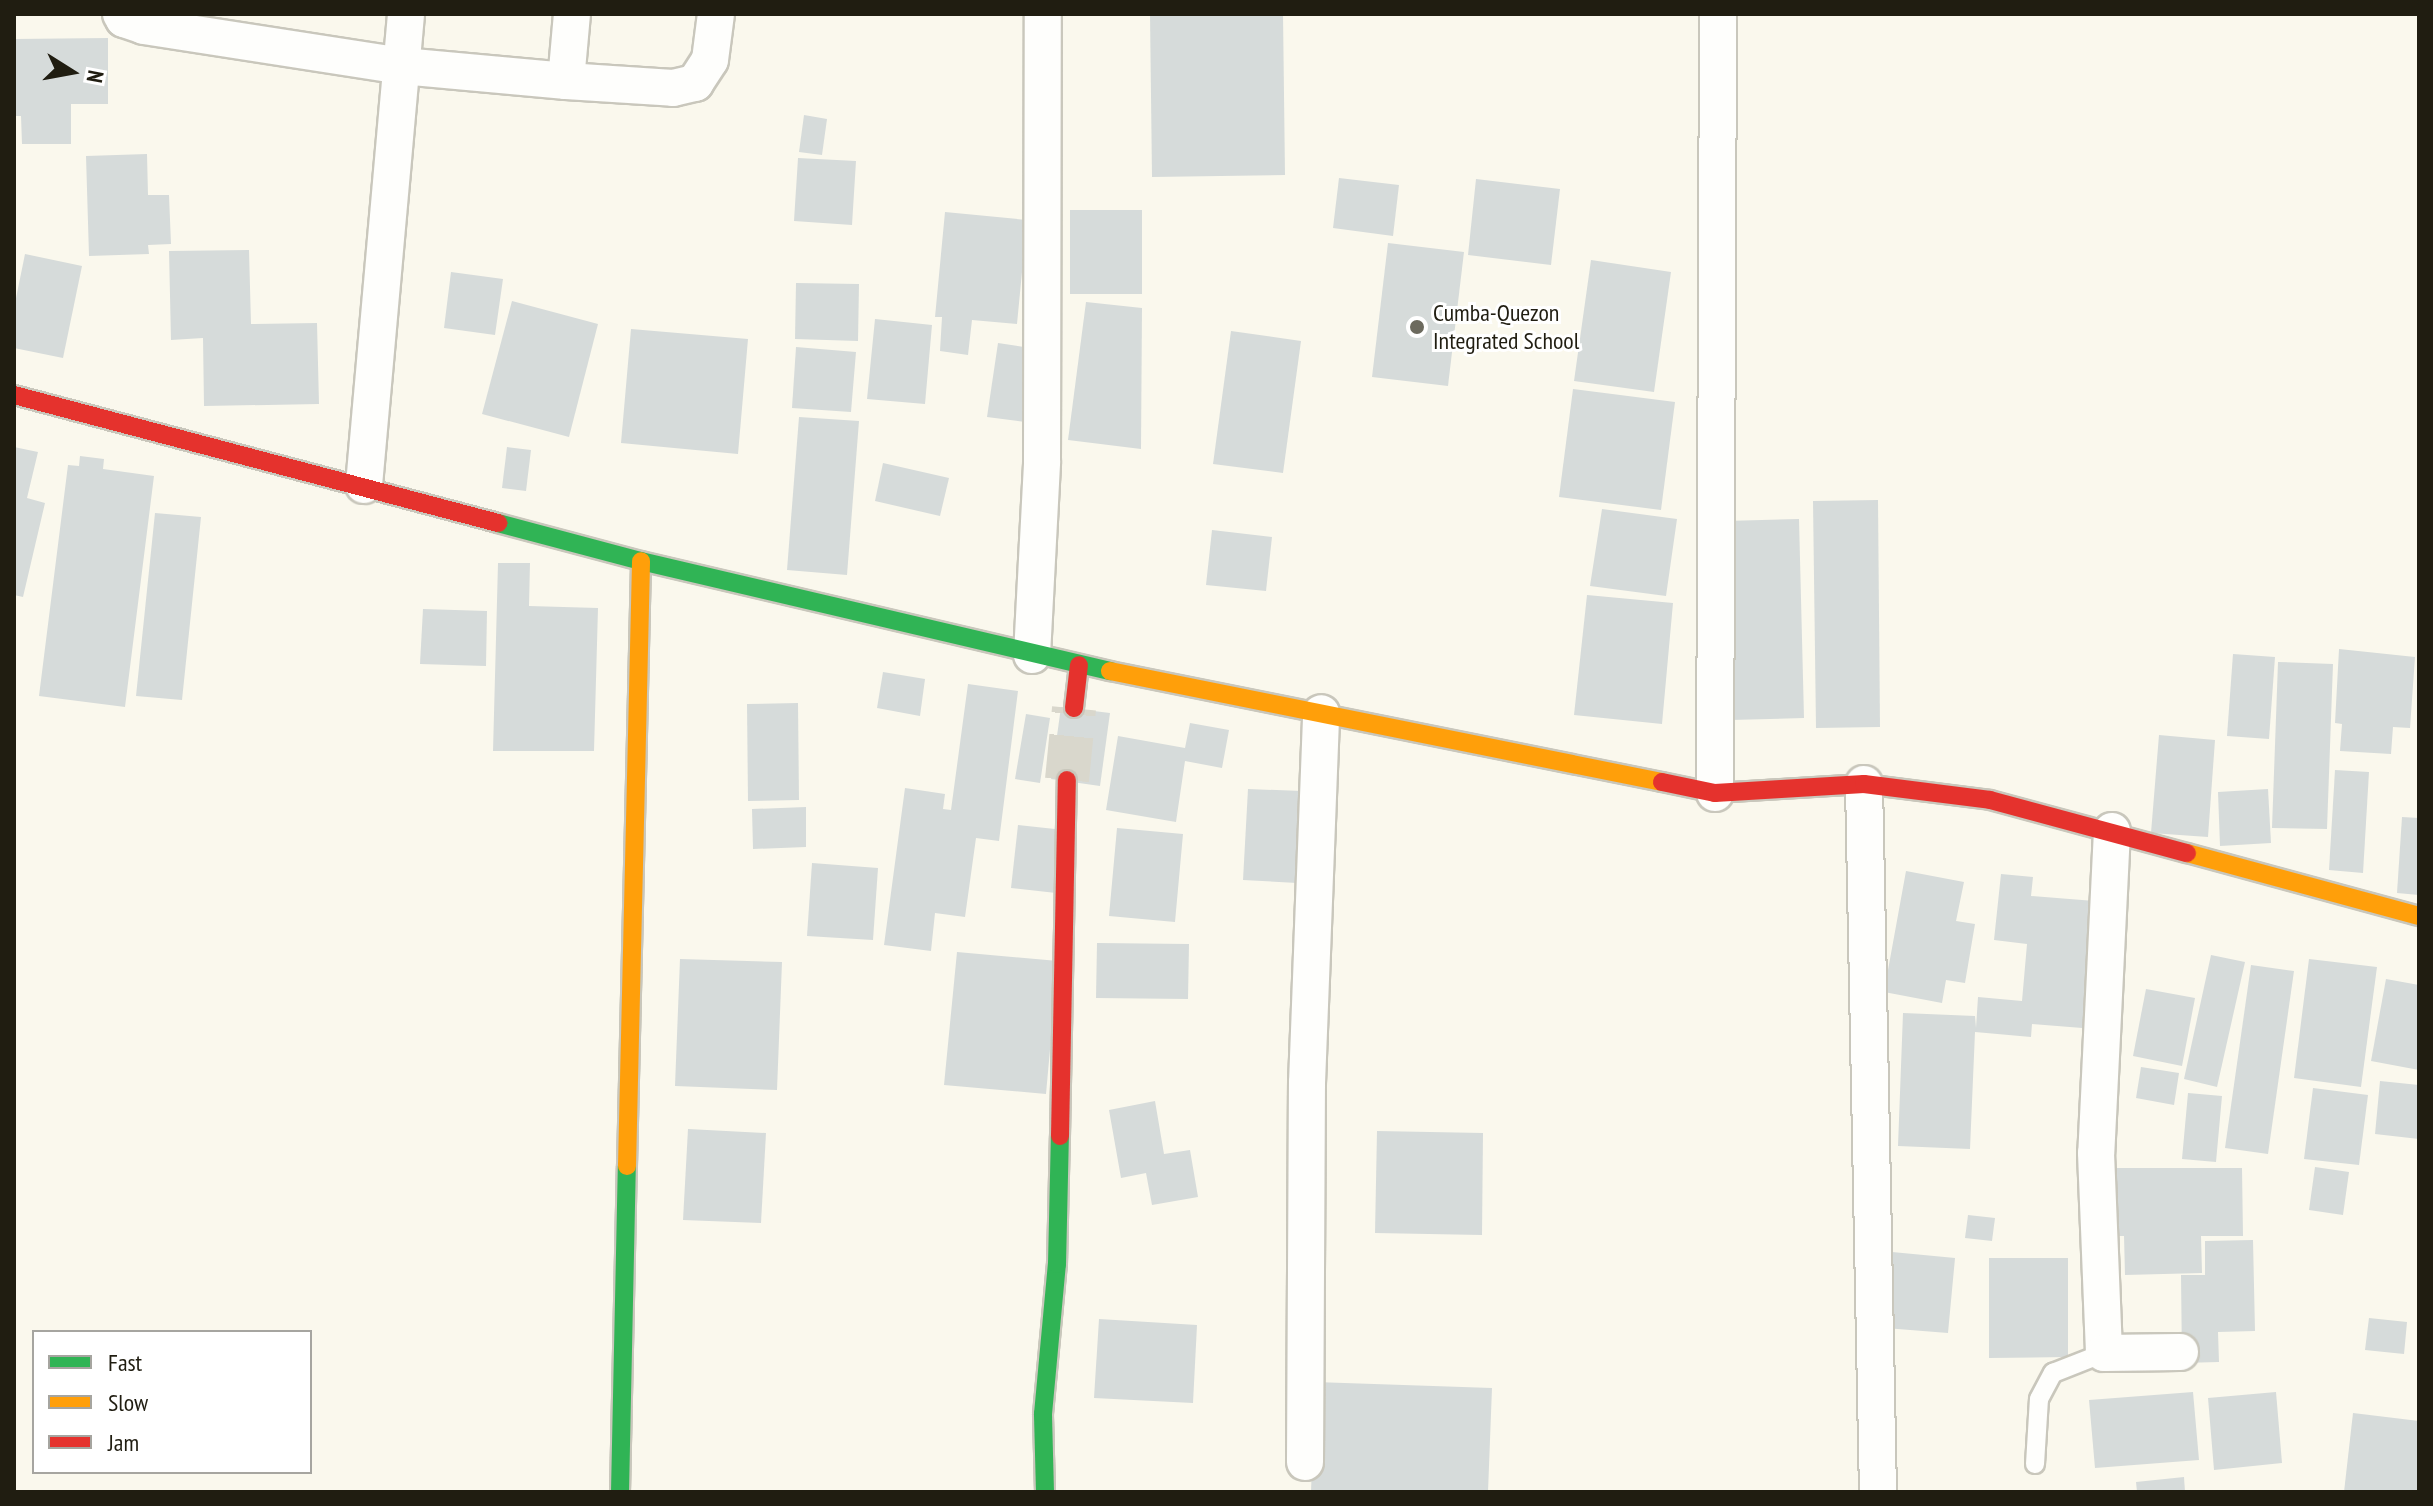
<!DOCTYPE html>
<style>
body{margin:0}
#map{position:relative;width:2433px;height:1506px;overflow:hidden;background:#faf8ed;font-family:"PT Sans Narrow",sans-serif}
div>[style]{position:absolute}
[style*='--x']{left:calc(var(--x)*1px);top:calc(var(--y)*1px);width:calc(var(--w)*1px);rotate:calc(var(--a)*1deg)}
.building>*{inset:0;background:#d6dbda}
.secondary-tunnel>*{height:44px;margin-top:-22px;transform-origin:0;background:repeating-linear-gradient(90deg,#d9d7cc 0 44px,transparent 0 66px)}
.roads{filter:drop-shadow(2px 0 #c9c7bc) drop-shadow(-2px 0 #c9c7bc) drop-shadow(0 2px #c9c7bc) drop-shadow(0 -2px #c9c7bc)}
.lane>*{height:18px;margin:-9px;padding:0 9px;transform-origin:9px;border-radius:9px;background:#fefefc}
.street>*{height:36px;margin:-18px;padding:0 18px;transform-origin:18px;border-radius:18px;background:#fefefc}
.fast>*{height:18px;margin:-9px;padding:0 9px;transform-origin:9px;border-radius:9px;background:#30b455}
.slow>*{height:18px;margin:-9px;padding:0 9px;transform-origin:9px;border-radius:9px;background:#ff9f0a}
.jam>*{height:18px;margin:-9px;padding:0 9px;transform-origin:9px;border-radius:9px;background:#e5322d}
.dots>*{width:22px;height:22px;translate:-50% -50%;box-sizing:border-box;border:4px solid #fff;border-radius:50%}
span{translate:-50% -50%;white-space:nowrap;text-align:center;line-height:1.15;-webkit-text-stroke:6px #fff;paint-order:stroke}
.poi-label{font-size:24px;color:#201d11}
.left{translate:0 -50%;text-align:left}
.frame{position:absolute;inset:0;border:16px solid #201d11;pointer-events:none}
.legend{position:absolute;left:32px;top:1330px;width:280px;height:144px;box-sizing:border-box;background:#fff;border:2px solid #a6a5a0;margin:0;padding:10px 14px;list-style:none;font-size:24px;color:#201d11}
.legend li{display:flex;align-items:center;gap:16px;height:40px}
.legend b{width:40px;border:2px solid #a6a5a0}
.north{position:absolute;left:32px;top:32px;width:80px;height:80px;-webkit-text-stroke:6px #fff;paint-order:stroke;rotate:101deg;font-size:22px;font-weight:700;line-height:32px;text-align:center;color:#201d11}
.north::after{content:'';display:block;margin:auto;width:28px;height:36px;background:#201d11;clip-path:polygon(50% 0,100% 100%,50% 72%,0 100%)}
</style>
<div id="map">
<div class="building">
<div style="clip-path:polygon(1150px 14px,1283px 14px,1285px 175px,1152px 177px)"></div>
<div style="clip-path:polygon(108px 38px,108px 104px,71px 104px,71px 144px,22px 144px,21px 116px,14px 116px,14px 39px)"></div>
<div style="clip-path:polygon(804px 115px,827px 119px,822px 155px,799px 152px)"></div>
<div style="clip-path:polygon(147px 154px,148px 195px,169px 195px,171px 244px,148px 245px,149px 254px,89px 256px,86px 156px)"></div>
<div style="clip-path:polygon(798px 158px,856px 161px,852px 225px,794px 221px)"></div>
<div style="clip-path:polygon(1339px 178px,1399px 185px,1393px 236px,1333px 228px)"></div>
<div style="clip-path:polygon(1476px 179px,1560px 189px,1551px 265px,1468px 255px)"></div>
<div style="clip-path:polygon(1070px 210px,1142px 210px,1142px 294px,1070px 294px)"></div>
<div style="clip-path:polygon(945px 212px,1027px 220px,1017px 324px,972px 320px,968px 355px,940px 351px,942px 317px,935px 317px)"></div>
<div style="clip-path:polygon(1388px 243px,1464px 252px,1448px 386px,1372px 377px)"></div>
<div style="clip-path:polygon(249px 250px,251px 324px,317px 323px,319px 404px,204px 406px,203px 338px,171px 340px,169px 251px)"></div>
<div style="clip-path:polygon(25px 254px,82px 266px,63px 358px,14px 348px,14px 308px)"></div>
<div style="clip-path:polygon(1591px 260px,1671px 272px,1654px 392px,1574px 381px)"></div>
<div style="clip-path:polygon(451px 272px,503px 279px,495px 335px,444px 328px)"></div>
<div style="clip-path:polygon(796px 283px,859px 284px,858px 341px,795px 339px)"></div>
<div style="clip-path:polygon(512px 301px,598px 324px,569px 437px,482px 414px)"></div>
<div style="clip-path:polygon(1086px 302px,1142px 308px,1141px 449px,1068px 440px)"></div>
<div style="clip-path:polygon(875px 319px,932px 325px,925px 404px,867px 399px)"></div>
<div style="clip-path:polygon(631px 329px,748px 339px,738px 454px,621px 443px)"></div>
<div style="clip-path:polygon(1231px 331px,1301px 341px,1283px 473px,1213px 464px)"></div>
<div style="clip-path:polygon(998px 343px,1037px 349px,1025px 422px,987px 417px)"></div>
<div style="clip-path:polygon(796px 347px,856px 352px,851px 412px,792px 408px)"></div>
<div style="clip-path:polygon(1573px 389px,1675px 402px,1661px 510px,1559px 497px)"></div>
<div style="clip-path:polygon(799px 417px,859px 421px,847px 575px,787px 570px)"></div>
<div style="clip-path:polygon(14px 447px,38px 452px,27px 498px,45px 503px,23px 597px,14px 595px)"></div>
<div style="clip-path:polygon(507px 447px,531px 450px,526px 491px,502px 488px)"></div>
<div style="clip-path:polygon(80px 456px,104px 459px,103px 469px,154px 476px,125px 707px,39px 696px,68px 465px,79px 466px)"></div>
<div style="clip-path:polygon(883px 463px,949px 478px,940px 516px,875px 501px)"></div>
<div style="clip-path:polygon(1878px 500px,1880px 727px,1816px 728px,1813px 501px)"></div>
<div style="clip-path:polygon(1602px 509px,1677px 519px,1666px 596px,1590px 586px)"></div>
<div style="clip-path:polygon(155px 513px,201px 517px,182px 700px,136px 696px)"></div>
<div style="clip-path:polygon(1799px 519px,1804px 718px,1730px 720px,1725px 521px)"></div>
<div style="clip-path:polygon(1212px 530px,1272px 537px,1266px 591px,1206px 585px)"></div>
<div style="clip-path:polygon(498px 563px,530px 563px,529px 606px,598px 608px,594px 751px,493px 751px)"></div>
<div style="clip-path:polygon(1587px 595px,1673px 603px,1662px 724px,1574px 715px)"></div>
<div style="clip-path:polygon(423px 609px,487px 611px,486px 666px,420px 664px)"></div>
<div style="clip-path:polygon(2339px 649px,2415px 657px,2410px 728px,2393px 727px,2391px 754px,2340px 751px,2342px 724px,2335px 723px)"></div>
<div style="clip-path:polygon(2233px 654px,2275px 657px,2269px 739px,2227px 736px)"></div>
<div style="clip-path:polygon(2278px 662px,2333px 664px,2327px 829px,2272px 828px)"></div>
<div style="clip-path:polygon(883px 672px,925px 679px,920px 716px,877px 708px)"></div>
<div style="clip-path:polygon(968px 684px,1018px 691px,999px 841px,976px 838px,965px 917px,935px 913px,931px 951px,884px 945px,905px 788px,945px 794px,943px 809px,951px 810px)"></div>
<div style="clip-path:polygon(798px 703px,799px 800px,748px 801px,747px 704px)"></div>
<div style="clip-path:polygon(1061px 707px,1110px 713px,1100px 786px,1051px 779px)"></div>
<div style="clip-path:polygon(1026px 714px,1050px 718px,1040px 783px,1015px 779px)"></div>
<div style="clip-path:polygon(1190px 723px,1229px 730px,1222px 768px,1185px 761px,1176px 822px,1106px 810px,1118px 736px,1185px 748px)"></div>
<div style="clip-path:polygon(2159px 735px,2215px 740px,2208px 837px,2151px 833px)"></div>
<div style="clip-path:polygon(2335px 770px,2369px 772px,2363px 873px,2329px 870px)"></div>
<div style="clip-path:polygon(1248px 789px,1302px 791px,1297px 883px,1243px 880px)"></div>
<div style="clip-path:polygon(2268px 789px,2271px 843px,2220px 846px,2218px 792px)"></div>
<div style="clip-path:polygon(806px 807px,806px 847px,753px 849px,752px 809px)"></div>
<div style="clip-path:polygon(2402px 817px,2419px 818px,2419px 895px,2397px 893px)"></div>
<div style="clip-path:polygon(1018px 825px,1064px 830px,1056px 893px,1011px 888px)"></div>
<div style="clip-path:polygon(1117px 828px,1183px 834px,1175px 922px,1109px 916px)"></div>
<div style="clip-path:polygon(812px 863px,878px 868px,873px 940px,807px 936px)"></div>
<div style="clip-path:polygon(1906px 871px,1964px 882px,1956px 921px,1975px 924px,1965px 983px,1946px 980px,1942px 1003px,1884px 992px)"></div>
<div style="clip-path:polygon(2001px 874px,2033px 877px,2031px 896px,2107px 902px,2095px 1029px,2032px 1024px,2031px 1037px,1975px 1032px,1970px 1149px,1898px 1146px,1903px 1013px,1975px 1016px,1976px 1028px,1978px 997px,2022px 1001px,2027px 944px,1994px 940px)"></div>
<div style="clip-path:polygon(1097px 943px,1189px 944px,1188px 999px,1096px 998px)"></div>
<div style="clip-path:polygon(957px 952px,1058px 961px,1046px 1094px,944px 1085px)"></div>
<div style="clip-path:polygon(2211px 955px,2245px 962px,2217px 1087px,2184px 1079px)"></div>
<div style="clip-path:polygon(680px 959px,782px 962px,777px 1090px,675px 1086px)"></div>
<div style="clip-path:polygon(2309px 959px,2377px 967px,2361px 1087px,2294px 1078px)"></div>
<div style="clip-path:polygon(2251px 965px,2294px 971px,2268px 1154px,2225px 1148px)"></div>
<div style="clip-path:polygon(2386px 979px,2419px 985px,2419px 1070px,2371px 1061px)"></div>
<div style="clip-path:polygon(2146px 989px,2195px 998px,2182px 1066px,2133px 1056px)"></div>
<div style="clip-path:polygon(2141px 1067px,2179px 1073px,2174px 1105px,2136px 1098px)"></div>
<div style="clip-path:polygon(2380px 1081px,2419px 1085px,2419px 1139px,2375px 1134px)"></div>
<div style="clip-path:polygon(2313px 1088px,2368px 1095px,2359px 1165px,2304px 1159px)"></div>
<div style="clip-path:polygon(2188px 1093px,2222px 1096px,2216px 1162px,2182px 1159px)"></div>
<div style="clip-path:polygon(1155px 1101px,1164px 1154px,1190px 1150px,1198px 1197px,1152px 1205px,1146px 1173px,1121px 1178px,1109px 1110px)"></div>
<div style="clip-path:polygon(688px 1129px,766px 1133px,761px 1223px,683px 1220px)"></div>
<div style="clip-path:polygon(1377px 1131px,1483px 1133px,1482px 1235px,1375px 1233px)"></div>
<div style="clip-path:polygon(2315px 1167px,2349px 1172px,2343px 1215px,2309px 1210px)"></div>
<div style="clip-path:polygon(2111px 1168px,2242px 1168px,2243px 1236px,2201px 1236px,2202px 1273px,2125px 1275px,2124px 1236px,2110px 1236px)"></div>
<div style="clip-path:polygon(1968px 1215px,1995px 1218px,1992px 1241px,1965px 1238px)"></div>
<div style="clip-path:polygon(2253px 1240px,2255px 1331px,2218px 1332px,2219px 1362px,2182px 1363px,2181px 1275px,2205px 1275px,2205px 1241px)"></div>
<div style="clip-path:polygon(1892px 1252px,1955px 1258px,1948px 1333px,1885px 1328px)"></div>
<div style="clip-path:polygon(1989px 1258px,2068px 1258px,2068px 1357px,1989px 1358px)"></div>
<div style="clip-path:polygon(2369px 1318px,2407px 1322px,2404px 1354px,2365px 1350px)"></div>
<div style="clip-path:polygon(1099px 1319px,1197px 1325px,1193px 1403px,1094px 1398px)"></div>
<div style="clip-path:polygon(1315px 1382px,1492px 1388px,1488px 1492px,1311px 1492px)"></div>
<div style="clip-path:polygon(2193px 1392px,2199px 1460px,2095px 1468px,2089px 1400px)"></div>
<div style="clip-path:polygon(2276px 1392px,2282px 1463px,2214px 1470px,2208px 1398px)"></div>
<div style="clip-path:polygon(2353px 1413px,2419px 1421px,2419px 1492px,2344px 1492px)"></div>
<div style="clip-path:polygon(2184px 1477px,2185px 1492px,2137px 1492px,2136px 1482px)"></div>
</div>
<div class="secondary-tunnel">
<div style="--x:1067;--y:780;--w:72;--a:-84.4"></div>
</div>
<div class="roads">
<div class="lane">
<div style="--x:2035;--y:1464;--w:65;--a:-86.5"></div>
<div style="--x:2039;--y:1399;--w:30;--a:-62"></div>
<div style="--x:2053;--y:1373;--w:55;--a:-21.4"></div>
</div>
<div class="street">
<div style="--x:121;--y:14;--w:6;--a:59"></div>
<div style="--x:124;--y:19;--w:21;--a:19"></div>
<div style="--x:144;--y:26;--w:261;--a:8.8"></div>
<div style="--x:402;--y:66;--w:165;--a:5.2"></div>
<div style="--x:566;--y:81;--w:67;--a:-84.9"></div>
<div style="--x:566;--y:81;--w:107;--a:3.7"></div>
<div style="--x:673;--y:88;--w:23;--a:-13"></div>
<div style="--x:695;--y:83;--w:27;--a:-57"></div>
<div style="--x:710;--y:60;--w:46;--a:-82.6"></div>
<div style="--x:364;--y:485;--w:473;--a:-84.9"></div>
<div style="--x:1032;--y:655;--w:194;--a:-87"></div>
<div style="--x:1042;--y:461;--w:447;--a:-89.9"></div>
<div style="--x:1864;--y:784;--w:708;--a:88.87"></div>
<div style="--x:1715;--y:793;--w:779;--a:-89.78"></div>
<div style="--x:2112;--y:831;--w:322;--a:92.8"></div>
<div style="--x:2096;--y:1153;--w:200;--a:87.7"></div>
<div style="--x:2104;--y:1353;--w:76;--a:-0.8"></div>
<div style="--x:1305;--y:1462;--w:379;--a:-89.7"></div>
<div style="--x:1307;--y:1083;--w:370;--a:-87.8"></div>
</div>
<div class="fast">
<div style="--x:498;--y:523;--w:148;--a:14.9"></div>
<div style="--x:641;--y:561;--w:482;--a:13.2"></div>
<div style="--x:620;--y:1492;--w:326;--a:-88.8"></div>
<div style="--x:1045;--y:1492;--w:78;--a:-91.5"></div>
<div style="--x:1043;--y:1414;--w:151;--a:-84.7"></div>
<div style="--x:1057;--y:1264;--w:128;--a:-88.7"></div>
</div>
<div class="slow">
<div style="--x:1110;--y:671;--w:563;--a:11.37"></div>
<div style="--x:2187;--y:853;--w:240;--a:15.2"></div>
<div style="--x:627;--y:1166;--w:605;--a:-88.67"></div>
</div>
<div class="jam">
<div style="--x:14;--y:395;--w:501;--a:14.81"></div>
<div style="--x:1074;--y:708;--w:43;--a:-83.4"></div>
<div style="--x:1662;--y:782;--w:54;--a:11.7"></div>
<div style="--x:1715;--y:793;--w:149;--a:-3.5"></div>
<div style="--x:1864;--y:784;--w:127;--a:7.2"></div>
<div style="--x:1990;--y:800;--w:204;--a:15.1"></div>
<div style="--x:1060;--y:1136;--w:356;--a:-88.9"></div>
</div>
</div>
<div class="dots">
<div style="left:1417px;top:327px;background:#6c6a5e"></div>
</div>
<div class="poi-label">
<span class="left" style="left:1433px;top:327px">Cumba-Quezon<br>Integrated School</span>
</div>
<div class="frame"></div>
<ul class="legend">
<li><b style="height:10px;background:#30b455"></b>Fast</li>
<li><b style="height:10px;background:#ff9f0a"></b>Slow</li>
<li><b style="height:10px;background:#e5322d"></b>Jam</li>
</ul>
<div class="north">N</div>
</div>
